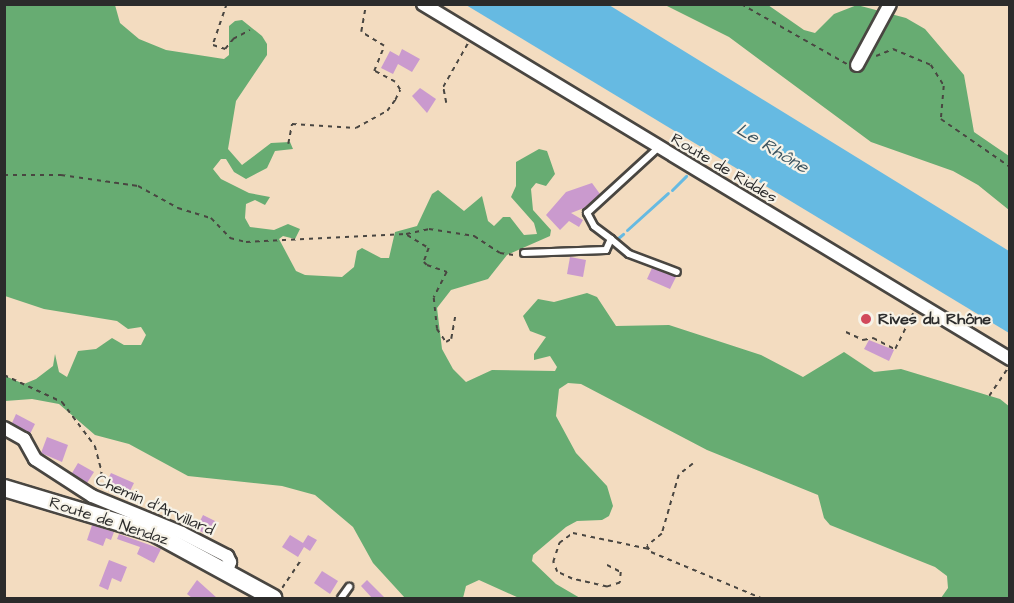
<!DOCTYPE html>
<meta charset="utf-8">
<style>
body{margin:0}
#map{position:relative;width:1014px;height:603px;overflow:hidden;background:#f3dcc0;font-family:"Architects Daughter",sans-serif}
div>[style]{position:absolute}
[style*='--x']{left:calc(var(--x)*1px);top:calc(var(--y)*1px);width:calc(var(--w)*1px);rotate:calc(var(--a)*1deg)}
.forest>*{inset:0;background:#67ac72}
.water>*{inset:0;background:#66bae2}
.stream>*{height:3px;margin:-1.5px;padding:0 1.5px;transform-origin:1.5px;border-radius:1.5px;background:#66bae2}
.building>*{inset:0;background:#ca9ace}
.path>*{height:1.5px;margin-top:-0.75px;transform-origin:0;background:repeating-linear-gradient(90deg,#494641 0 4.5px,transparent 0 9px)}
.roads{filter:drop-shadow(2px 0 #494641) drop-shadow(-2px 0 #494641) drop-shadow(0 2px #494641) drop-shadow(0 -2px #494641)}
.service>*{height:6px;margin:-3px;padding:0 3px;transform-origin:3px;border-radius:3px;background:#fff}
.minor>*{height:12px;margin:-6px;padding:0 6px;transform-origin:6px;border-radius:6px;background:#fff}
.secondary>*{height:16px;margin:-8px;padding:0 8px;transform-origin:8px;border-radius:8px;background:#fff}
.dots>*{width:16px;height:16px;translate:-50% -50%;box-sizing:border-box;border:3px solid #f7f3e8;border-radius:50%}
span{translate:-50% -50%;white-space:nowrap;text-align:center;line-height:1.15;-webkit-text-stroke:4.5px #f7f3e8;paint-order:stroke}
.street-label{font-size:16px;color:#2b2b2b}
.poi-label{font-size:16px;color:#2b2b2b;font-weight:700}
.left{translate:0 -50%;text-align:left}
.water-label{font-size:18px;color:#3d5662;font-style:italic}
.frame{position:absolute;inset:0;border:6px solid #2b2b2b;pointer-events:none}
</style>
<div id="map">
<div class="forest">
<div style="clip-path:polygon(5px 4px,115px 5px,120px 23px,139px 39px,166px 50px,224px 59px,229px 55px,229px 26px,235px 21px,242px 20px,262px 36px,267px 44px,267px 55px,236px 101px,228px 149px,242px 165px,271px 143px,290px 142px,293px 149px,275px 151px,267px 168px,246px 179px,234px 172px,226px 159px,221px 159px,213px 169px,221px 179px,249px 193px,270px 197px,265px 205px,255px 200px,246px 204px,245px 218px,250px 227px,274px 230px,288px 224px,300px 229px,295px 239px,283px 236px,279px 239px,296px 271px,305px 275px,342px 277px,354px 267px,357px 251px,362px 248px,381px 258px,389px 258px,395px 232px,417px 226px,432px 194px,438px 190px,464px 211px,482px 196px,488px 221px,494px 226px,503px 217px,510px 217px,524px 235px,537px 234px,534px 223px,511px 197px,516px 186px,516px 162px,539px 149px,547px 151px,555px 174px,546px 186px,536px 183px,531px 189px,533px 210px,551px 230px,550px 236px,507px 255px,488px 279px,451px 290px,437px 308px,442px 349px,453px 369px,466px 382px,492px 370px,555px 371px,557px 367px,550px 356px,534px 360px,534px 354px,546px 337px,530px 331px,523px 316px,538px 299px,554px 302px,587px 293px,597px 297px,616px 326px,669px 325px,761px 355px,803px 377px,844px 352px,874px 372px,901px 369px,1000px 399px,1010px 407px,1009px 598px,941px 598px,948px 588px,947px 576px,935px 567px,830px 525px,824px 518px,818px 495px,707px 450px,581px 384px,568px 383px,559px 389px,556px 416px,576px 453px,607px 486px,613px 506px,609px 516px,602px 520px,577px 521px,566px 527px,533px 555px,532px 561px,556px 584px,580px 598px,519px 598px,479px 580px,466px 586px,463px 598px,405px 598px,373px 563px,353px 527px,315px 495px,282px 486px,188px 476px,129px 444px,95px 435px,59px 404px,32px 399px,5px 401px,5px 376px,24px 384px,36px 379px,53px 366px,55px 354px,59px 372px,67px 377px,78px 351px,96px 349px,112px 338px,124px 345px,141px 345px,146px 335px,141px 327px,128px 329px,117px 321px,44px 309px,5px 296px)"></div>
<div style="clip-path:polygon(665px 5px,768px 5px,804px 30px,815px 33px,834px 14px,857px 5px,906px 18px,925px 29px,964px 75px,974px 132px,1009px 156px,1009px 210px,978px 185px,953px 171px,871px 142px,729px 37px)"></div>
</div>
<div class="water">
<div style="clip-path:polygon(466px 5px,609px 5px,1009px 251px,1009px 333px)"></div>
</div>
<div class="stream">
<div style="--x:672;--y:190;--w:20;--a:-45"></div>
<div style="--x:627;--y:230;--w:55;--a:-42.1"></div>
<div style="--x:617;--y:239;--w:8;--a:-40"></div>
</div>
<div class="building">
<div style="clip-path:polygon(402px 49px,420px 59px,412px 72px,398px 64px,393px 74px,381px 68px,390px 51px,399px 56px)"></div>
<div style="clip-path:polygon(420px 88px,436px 99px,427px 113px,412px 96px)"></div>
<div style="clip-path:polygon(592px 183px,600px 194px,584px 208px,571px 213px,583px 220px,579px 227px,569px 221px,560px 230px,546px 215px,566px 192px)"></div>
<div style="clip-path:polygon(570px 257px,586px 260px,583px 277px,567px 274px)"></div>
<div style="clip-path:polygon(652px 268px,676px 277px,670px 289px,647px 279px)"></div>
<div style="clip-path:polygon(869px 340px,894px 350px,889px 361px,864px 349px)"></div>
<div style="clip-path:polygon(16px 414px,35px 424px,30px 434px,12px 423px)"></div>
<div style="clip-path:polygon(47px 437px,68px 445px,62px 462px,41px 453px)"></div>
<div style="clip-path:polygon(78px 463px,94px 472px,87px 483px,72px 473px)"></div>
<div style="clip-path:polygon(111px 473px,134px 483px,129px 493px,106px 483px)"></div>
<div style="clip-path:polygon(203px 515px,217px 522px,210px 536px,196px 529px)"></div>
<div style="clip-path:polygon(92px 525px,114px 532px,111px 540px,106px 538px,103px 546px,87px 540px)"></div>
<div style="clip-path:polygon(119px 534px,161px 549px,154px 563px,137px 554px,140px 547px,117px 539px)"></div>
<div style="clip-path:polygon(290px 535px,303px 543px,308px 535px,317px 540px,310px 551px,304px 547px,298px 557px,282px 547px)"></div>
<div style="clip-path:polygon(109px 560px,127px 567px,121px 582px,112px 578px,108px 590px,99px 586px)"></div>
<div style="clip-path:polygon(322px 571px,338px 581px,330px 594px,314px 583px)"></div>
<div style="clip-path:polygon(197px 580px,217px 598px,192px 598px,187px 594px)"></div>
<div style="clip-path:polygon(367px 580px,385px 598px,372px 598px,361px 586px)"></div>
</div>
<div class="path">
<div style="--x:227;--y:4;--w:43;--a:108.9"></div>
<div style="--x:213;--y:45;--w:13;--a:18"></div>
<div style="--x:225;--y:49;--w:13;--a:-51"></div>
<div style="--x:233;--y:39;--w:19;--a:-28"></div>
<div style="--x:741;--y:4;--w:122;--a:29.5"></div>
<div style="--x:876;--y:56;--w:18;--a:-22"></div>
<div style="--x:893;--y:49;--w:41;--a:22.8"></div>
<div style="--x:931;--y:65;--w:25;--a:58"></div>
<div style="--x:944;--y:86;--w:33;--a:95"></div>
<div style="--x:941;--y:119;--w:84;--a:34.8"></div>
<div style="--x:446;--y:103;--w:16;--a:-101"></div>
<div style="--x:443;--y:87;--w:51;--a:-60.4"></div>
<div style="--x:288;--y:144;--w:20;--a:-79"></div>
<div style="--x:292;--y:124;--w:64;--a:3.6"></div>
<div style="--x:356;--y:128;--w:35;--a:-29"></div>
<div style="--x:387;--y:111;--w:14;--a:-54"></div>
<div style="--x:395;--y:100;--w:11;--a:-63"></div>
<div style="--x:400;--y:90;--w:9;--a:-122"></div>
<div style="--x:395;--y:82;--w:24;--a:-152"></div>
<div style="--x:374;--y:71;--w:27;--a:-68"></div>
<div style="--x:384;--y:46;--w:27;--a:-149"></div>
<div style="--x:361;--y:32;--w:28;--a:-80"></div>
<div style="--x:4;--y:175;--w:57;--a:0"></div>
<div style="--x:61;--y:175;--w:78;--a:8.1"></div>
<div style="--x:138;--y:186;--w:46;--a:28.8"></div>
<div style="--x:178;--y:208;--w:34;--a:17"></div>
<div style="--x:211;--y:218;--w:28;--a:46"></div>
<div style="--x:230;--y:238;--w:16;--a:14"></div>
<div style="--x:246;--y:242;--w:160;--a:-2.9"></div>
<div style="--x:406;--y:234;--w:24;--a:-12"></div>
<div style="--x:429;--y:229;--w:46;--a:8.8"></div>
<div style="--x:474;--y:236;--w:31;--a:33"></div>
<div style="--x:500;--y:253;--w:14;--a:8"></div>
<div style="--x:407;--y:235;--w:26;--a:31"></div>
<div style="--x:429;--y:248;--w:15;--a:110"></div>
<div style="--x:424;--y:262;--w:4;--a:45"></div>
<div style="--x:427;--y:265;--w:21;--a:19"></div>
<div style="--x:447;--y:272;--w:29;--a:117"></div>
<div style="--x:434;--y:298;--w:31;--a:84"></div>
<div style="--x:437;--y:329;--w:16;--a:55"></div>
<div style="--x:446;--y:342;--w:6;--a:-31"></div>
<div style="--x:451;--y:339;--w:23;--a:-80"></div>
<div style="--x:846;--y:332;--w:19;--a:25"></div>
<div style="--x:863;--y:340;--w:10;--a:-11"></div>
<div style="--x:873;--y:338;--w:25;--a:27"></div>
<div style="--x:895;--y:349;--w:40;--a:-63.4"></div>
<div style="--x:4;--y:375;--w:64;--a:25"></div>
<div style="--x:62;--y:402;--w:55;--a:53.1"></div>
<div style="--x:95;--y:446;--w:27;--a:75"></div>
<div style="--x:102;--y:472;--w:15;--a:110"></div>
<div style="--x:989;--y:396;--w:32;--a:-56"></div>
<div style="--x:693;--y:464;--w:18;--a:142"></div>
<div style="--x:679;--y:475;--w:61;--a:106.1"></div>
<div style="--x:662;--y:534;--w:19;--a:141"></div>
<div style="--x:647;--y:546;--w:7;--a:56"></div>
<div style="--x:651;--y:552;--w:119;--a:22.7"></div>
<div style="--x:607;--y:565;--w:16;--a:27"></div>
<div style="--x:621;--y:572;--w:11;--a:95"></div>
<div style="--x:620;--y:583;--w:14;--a:163"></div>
<div style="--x:607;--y:587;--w:36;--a:-167"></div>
<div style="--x:572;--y:579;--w:17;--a:-155"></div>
<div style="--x:557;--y:572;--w:11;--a:-112"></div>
<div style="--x:553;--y:562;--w:20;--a:-72"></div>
<div style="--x:559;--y:543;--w:17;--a:-36"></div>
<div style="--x:573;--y:533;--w:78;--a:11.9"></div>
<div style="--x:282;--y:588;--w:32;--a:-56"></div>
</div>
<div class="roads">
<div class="service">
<div style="--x:611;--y:239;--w:23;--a:40"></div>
<div style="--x:629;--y:254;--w:51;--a:20.6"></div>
<div style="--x:524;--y:253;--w:82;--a:-2.1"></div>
<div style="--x:606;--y:250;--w:12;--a:-66"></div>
<div style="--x:611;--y:239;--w:21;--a:-143"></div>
<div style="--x:594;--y:226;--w:15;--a:-118"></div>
<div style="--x:587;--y:213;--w:96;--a:-42.5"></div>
<div style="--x:341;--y:598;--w:14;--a:-54"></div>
</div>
<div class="minor">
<div style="--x:423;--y:4;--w:686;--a:31.16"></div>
<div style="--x:857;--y:65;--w:69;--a:-61.6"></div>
<div style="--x:4;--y:428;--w:23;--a:29"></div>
<div style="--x:24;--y:439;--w:23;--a:61"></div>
<div style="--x:35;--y:459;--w:68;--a:33"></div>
<div style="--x:92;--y:496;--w:97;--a:22.3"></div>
<div style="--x:182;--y:533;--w:51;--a:27.1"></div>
<div style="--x:227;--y:556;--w:7;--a:63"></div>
<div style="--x:230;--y:562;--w:9;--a:108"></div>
</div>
<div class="secondary">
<div style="--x:4;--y:488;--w:157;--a:16.7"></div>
<div style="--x:154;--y:533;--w:136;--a:28.6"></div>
</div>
</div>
<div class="dots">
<div style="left:866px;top:319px;background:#d1495b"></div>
</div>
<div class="street-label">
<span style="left:724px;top:168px;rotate:31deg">Route de Riddes</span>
<span style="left:155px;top:505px;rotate:24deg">Chemin d'Arvillard</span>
<span style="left:109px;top:521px;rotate:18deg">Route de Nendaz</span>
</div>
<div class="poi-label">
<span class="left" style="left:878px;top:319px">Rives du Rhône</span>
</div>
<div class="water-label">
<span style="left:772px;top:149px;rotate:31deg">Le Rhône</span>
</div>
<div class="frame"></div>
</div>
